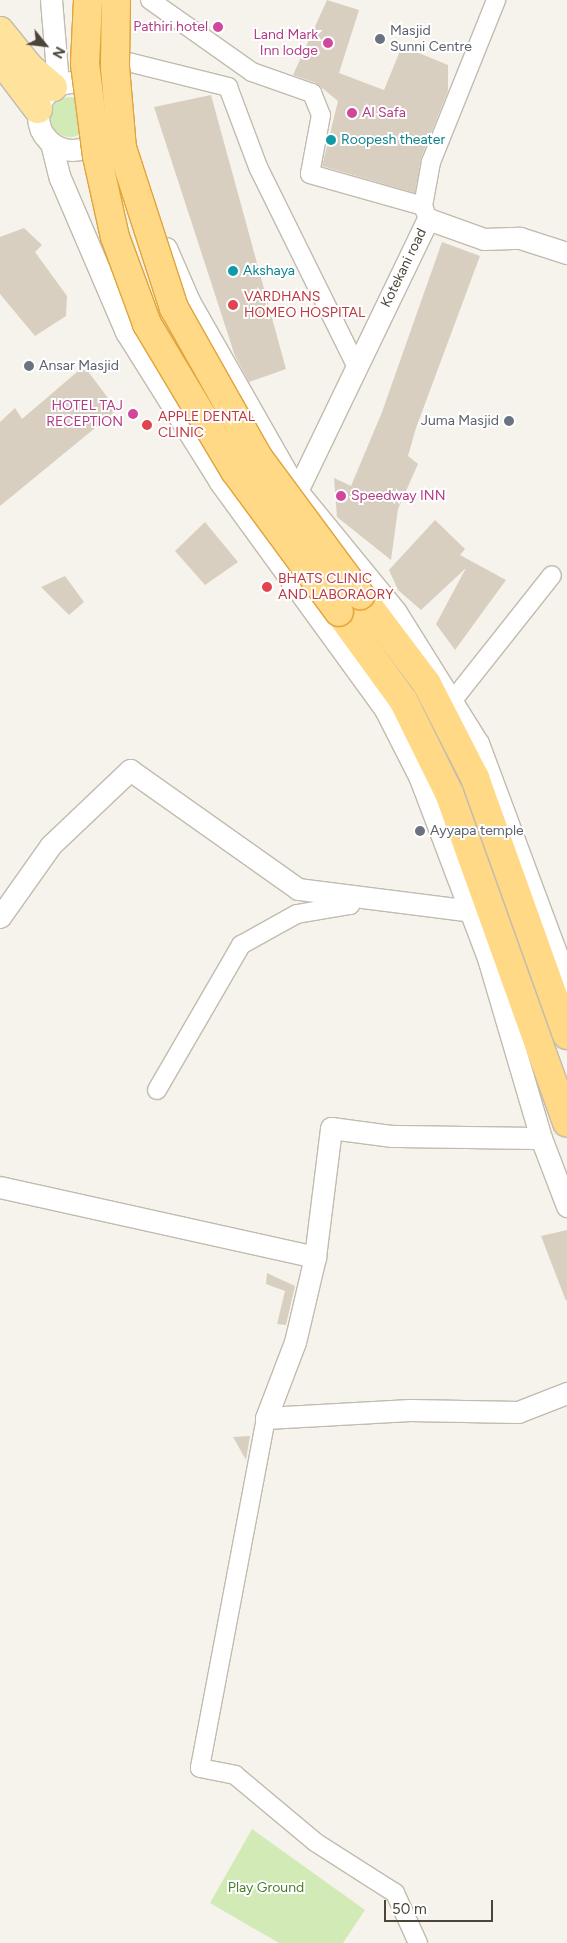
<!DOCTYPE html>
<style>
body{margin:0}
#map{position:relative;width:567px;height:1943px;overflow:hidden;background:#f6f3ec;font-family:Figtree,sans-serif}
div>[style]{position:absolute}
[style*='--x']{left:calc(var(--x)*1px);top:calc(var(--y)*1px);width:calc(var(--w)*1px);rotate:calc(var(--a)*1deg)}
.green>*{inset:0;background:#d2eab5}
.round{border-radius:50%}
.building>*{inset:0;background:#d8cfc1}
.roads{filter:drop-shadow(1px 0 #c2bbae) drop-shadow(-1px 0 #c2bbae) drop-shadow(0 1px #c2bbae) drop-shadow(0 -1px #c2bbae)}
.minor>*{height:18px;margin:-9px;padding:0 9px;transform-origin:9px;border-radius:9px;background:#fff}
.tertiary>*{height:21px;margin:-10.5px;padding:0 10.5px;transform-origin:10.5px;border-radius:10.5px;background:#fff}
.tertiary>.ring{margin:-10.5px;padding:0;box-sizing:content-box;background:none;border:21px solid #fff;border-radius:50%}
.primary>*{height:28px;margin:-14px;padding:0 14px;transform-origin:14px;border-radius:14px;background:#ffe39c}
.trunk>*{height:28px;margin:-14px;padding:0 14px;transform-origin:14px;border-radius:14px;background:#ffd985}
.bridges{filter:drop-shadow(1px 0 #e0a43c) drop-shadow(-1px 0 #e0a43c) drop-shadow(0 1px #e0a43c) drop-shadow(0 -1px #e0a43c)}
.trunk-bridge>*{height:28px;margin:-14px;padding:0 14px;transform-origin:14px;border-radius:14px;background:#ffd985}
.dots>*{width:14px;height:14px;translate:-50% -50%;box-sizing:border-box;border:2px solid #fff;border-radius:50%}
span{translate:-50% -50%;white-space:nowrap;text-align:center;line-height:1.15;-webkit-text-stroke:4px #fff;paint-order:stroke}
.hotel-label{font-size:14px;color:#b23c85}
.right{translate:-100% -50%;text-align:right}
.left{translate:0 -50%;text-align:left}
.worship-label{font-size:14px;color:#5b616d}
.culture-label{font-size:14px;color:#0d838f}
.street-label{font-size:14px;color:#4b4439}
.health-label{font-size:14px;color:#be3a42}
.park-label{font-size:14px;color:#4a7f2a}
.north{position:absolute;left:20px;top:20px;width:50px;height:50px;-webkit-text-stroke:4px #fff;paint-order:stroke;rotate:119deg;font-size:14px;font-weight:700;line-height:20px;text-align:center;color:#4b4439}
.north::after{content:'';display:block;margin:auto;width:18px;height:22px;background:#4b4439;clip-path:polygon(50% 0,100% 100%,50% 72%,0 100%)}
.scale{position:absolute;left:384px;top:1900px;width:109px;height:22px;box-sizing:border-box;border:2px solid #4b4439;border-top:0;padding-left:6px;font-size:15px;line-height:18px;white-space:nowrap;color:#4b4439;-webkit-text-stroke:4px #fff;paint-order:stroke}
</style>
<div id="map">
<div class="green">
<div class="round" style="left:50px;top:97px;width:40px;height:40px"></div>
<div style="clip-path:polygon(252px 1829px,365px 1910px,343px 1943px,279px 1943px,210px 1903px)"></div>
</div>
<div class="building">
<div style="clip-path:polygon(327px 0,359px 10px,339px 73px,384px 90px,402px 46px,448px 65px,448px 91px,421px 158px,415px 193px,322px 166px,338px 101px,316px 83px,293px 75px)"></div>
<div style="clip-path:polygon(211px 95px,286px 369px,249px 382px,235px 356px,154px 107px)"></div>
<div style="clip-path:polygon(24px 228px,42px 245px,35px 252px,67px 296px,66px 316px,35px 336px,0 294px,0 237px)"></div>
<div style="clip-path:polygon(442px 242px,480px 256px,416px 428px,408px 456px,418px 464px,398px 509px,391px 560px,337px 517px,334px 478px,351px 486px,382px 412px)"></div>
<div style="clip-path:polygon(84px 366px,117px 410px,0 506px,0 422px,15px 408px,22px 419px)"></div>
<div style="clip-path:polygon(435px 520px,465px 549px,460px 555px,506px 580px,455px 650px,436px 624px,466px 568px,421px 610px,398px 590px,389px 570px)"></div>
<div style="clip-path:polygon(205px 522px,238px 562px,205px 585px,175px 551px)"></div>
<div style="clip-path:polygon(65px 576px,84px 602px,69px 615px,41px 587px)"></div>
<div style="clip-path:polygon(567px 1230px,567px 1300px,566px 1301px,541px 1236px)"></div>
<div style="clip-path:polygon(267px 1273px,295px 1286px,286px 1325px,277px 1324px,285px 1291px,266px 1284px)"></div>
<div style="clip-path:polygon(250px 1436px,246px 1460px,233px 1437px)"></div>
</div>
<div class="roads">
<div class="minor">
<div style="--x:150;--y:0;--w:125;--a:35.2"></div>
<div style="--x:252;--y:72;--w:64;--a:19.3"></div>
<div style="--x:312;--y:93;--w:24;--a:68"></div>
<div style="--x:321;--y:115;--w:60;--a:100.6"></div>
<div style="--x:310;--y:174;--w:117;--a:15.8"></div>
<div style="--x:112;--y:58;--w:120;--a:14"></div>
<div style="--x:228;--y:87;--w:85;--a:69.4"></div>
<div style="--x:258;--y:167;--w:223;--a:63.7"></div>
<div style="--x:427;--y:216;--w:11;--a:-112"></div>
<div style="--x:423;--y:206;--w:45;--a:-79.7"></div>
<div style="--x:431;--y:162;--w:175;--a:-68.1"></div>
<div style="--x:453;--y:700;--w:159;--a:-51.6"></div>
<div style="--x:157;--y:1090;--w:168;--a:-59.9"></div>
<div style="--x:241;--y:945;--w:64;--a:-29"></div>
<div style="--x:297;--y:914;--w:54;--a:-9.6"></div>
<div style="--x:350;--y:905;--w:10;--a:-61"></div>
<div style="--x:266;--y:1418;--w:356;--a:100.7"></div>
<div style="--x:200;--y:1768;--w:36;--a:11"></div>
<div style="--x:235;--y:1775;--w:104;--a:39.9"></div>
<div style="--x:315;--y:1842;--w:95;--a:32.5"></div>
<div style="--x:395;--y:1893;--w:55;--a:65.3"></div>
</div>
<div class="tertiary">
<div style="--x:51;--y:0;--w:84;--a:85.2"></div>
<div class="ring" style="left:38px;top:82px;width:47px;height:47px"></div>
<div style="--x:51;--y:143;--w:36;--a:76"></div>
<div style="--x:60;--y:178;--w:168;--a:66.8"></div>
<div style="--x:126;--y:332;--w:177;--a:57.9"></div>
<div style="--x:220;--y:482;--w:281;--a:54"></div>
<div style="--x:385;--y:709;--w:77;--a:63.1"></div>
<div style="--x:420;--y:778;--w:192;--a:69.3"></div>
<div style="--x:488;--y:958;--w:188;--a:73.6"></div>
<div style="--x:541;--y:1138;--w:73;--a:69.1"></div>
<div style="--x:166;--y:248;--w:58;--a:66.5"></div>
<div style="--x:189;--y:301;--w:219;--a:60.4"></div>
<div style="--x:297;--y:491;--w:156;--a:50.7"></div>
<div style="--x:396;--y:612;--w:155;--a:58"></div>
<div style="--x:478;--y:743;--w:255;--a:69.6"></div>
<div style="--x:297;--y:491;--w:302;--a:-64.3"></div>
<div style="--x:428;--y:219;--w:59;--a:19.7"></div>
<div style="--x:484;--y:239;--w:36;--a:-2"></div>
<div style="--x:520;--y:238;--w:49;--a:17.7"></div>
<div style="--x:0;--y:917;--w:88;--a:-54.7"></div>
<div style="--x:51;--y:845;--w:109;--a:-43.5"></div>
<div style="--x:130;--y:770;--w:206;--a:35.3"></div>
<div style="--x:298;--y:889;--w:174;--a:7.2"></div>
<div style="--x:0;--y:1187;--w:323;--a:12.5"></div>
<div style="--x:315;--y:1257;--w:130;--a:-82.9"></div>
<div style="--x:331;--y:1128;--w:62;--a:7.5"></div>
<div style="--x:392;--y:1136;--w:149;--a:0.8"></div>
<div style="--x:315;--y:1257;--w:87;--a:103.2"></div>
<div style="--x:295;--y:1342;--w:81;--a:110.9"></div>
<div style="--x:266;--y:1418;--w:144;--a:-3.2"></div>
<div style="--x:410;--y:1410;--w:108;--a:1.1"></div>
<div style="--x:518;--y:1412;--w:53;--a:-21.2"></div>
</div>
<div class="primary">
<div style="--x:0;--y:31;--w:48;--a:51"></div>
<div style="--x:30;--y:68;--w:30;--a:40"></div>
<div style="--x:0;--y:59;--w:63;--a:52.8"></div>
</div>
<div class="trunk">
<div style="--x:360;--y:595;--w:111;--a:53"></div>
<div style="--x:427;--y:684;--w:106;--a:62.9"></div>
<div style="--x:475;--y:778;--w:273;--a:70.3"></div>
<div style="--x:339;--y:612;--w:109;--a:54"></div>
<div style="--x:403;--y:700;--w:104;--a:63.7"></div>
<div style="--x:449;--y:793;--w:350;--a:70.3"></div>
</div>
</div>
<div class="bridges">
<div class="trunk-bridge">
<div style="--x:88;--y:0;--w:64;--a:92.7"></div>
<div style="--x:85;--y:64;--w:93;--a:82.6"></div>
<div style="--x:97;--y:156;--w:83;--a:77.5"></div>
<div style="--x:115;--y:237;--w:93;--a:69.8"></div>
<div style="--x:147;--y:324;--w:171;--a:59.1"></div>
<div style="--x:235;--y:471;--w:175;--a:53.6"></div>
<div style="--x:116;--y:0;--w:67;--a:90.9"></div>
<div style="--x:115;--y:67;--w:81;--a:85.1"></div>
<div style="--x:122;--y:148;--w:168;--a:72"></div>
<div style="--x:174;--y:308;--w:171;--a:60.6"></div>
<div style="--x:258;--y:457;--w:172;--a:53.5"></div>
</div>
</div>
<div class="dots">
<div style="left:218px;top:27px;background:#d1479c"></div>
<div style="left:380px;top:39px;background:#6b7280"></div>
<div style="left:328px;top:43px;background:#d1479c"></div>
<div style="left:352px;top:113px;background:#d1479c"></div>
<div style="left:331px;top:140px;background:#0f9aa8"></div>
<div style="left:233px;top:271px;background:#0f9aa8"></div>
<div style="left:233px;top:305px;background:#e0444e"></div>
<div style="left:29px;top:366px;background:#6b7280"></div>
<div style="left:133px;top:414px;background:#d1479c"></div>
<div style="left:509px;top:421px;background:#6b7280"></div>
<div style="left:147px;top:425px;background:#e0444e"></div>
<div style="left:341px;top:496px;background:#d1479c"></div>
<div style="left:267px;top:587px;background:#e0444e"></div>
<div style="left:420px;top:831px;background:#6b7280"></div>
</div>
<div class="hotel-label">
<span class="right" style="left:208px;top:27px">Pathiri hotel</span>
<span class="right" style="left:318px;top:43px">Land Mark<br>Inn lodge</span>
<span class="left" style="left:362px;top:113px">Al Safa</span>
<span class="right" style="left:123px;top:414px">HOTEL TAJ<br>RECEPTION</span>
<span class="left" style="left:351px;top:496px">Speedway INN</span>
</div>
<div class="worship-label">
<span class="left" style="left:390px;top:39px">Masjid<br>Sunni Centre</span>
<span class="left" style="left:39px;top:366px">Ansar Masjid</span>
<span class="right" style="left:499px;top:421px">Juma Masjid</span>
<span class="left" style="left:430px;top:831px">Ayyapa temple</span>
</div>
<div class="culture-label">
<span class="left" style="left:341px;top:140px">Roopesh theater</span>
<span class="left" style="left:243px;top:271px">Akshaya</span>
</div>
<div class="street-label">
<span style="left:404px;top:268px;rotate:-64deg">Kotekani road</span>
</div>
<div class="health-label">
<span class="left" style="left:244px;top:305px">VARDHANS<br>HOMEO HOSPITAL</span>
<span class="left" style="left:158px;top:425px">APPLE DENTAL<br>CLINIC</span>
<span class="left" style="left:278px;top:587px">BHATS CLINIC<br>AND LABORAORY</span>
</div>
<div class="park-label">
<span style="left:266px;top:1888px">Play Ground</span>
</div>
<div class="north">N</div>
<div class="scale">50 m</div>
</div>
